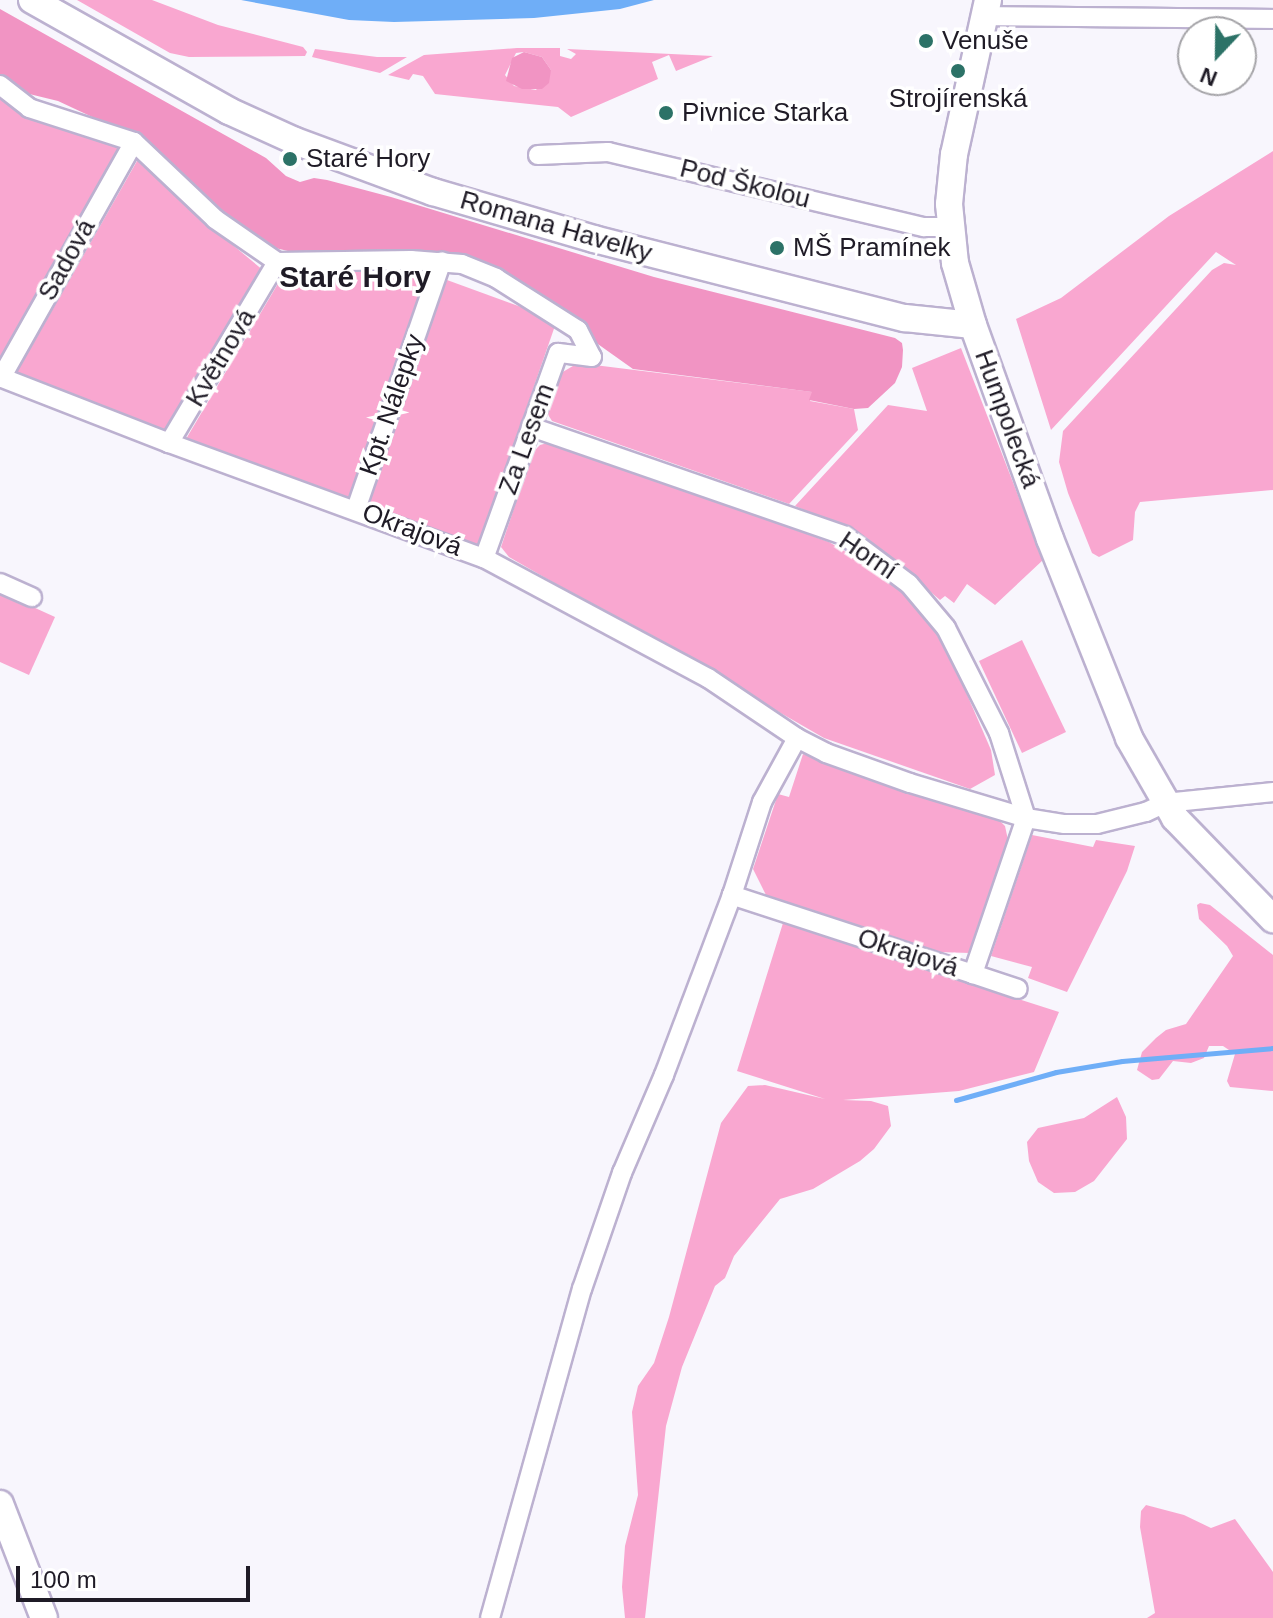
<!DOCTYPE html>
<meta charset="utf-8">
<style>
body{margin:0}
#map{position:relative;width:1273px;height:1618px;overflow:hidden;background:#f8f6fd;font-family:Helvetica,sans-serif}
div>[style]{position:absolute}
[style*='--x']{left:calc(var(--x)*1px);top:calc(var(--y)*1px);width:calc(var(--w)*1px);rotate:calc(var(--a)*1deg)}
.green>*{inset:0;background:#f9a7d0}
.forest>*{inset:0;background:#f194c3}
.water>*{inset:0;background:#6faef7}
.stream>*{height:5px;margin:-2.5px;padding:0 2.5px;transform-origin:2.5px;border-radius:2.5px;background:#6faef7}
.roads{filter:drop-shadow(2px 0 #bcb1d0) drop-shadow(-2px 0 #bcb1d0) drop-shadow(0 2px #bcb1d0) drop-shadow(0 -2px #bcb1d0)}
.street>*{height:18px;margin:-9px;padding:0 9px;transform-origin:9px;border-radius:9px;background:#fff}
.secondary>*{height:26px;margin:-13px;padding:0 13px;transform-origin:13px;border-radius:13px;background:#fff}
.dots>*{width:22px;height:22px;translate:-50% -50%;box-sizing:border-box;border:4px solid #fff;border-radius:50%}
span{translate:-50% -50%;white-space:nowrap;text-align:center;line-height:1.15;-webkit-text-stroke:7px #fff;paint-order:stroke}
.poi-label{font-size:26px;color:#1f1b26}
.left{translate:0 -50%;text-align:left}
.street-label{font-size:26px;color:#1f1b26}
.quarter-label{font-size:30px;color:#1f1b26;font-weight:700}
.north{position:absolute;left:1177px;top:16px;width:80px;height:80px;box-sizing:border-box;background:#fff;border:2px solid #a5a4a8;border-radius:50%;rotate:202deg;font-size:22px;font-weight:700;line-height:32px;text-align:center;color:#1f1b26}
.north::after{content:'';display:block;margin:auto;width:28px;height:36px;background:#2c7267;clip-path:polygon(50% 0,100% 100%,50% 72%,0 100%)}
.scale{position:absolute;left:16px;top:1566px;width:234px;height:36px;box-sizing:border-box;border:4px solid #1f1b26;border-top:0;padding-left:10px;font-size:24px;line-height:28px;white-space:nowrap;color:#1f1b26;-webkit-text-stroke:6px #fff;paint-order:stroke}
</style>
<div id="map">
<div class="green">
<div style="clip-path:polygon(77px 0,152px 0,218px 25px,303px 47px,307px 52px,305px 56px,189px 57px,170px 53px)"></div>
<div style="clip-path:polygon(evenodd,517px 48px,560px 48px,560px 56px,571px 59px,576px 54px,567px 49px,713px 56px,676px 71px,669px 55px,652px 62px,658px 79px,571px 117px,558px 107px,435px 94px,423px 76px,413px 74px,409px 80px,388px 75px,424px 55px,517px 48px,524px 52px,542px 57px,551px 70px,536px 90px,514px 86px,505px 75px,516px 53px,524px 52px)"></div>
<div style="clip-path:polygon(315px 49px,377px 57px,407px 57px,380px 73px,312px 57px)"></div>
<div style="clip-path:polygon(0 94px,22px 116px,124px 144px,0 361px)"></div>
<div style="clip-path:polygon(1273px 151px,1273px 490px,1140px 502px,1135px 512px,1133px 540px,1099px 557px,1092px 553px,1068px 493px,1059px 462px,1063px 431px,1212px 270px,1224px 263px,1236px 265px,1216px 252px,1051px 430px,1016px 319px,1061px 298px,1169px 216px)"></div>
<div style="clip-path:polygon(141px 154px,210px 226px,264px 271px,168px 433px,17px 372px)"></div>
<div style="clip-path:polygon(289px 265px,429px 266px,413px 311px,416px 312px,350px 499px,186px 439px)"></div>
<div style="clip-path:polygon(447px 280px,557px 320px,479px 545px,367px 504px)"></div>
<div style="clip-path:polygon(961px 348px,1043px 560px,995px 605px,967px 584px,954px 603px,945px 596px,940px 600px,866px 537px,795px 506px,888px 405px,927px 411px,912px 368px)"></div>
<div style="clip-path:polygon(578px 363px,813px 392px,810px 401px,854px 409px,858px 430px,789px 504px,552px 421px,547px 413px,561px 373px)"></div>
<div style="clip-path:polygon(551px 442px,829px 542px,873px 568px,915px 602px,950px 655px,991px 750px,995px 775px,970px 789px,824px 738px,509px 557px,501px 547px,533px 452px,540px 445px)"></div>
<div style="clip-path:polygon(0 592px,55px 617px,29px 675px,0 662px)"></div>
<div style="clip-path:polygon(1022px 640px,1066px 732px,1022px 753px,979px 661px)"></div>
<div style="clip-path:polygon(803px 754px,999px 820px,1005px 826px,1008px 840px,970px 953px,937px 952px,767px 897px,753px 869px,778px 794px,789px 797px)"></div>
<div style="clip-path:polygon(1032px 835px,1093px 847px,1096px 840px,1135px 846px,1127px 871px,1067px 992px,1028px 978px,1032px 967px,991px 956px)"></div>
<div style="clip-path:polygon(1200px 903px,1210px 905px,1273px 955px,1273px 1091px,1230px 1087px,1227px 1081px,1235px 1054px,1223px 1046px,1209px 1046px,1204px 1058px,1191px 1063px,1173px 1061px,1159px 1079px,1152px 1080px,1137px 1070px,1142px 1052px,1156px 1038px,1166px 1030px,1186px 1024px,1233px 956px,1227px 946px,1199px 919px,1197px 905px)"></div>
<div style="clip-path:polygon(783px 923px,1059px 1012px,1034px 1072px,959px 1091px,843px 1100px,871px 1101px,888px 1106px,891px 1126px,874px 1149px,860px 1161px,813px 1189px,780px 1199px,734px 1256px,725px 1278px,715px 1286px,682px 1367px,666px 1426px,645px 1618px,625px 1618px,622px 1587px,625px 1546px,638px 1495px,632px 1412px,638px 1386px,654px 1363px,669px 1317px,721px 1123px,748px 1086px,765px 1085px,825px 1099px,737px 1071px)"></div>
<div style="clip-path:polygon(1117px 1097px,1126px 1117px,1127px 1139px,1094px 1181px,1075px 1192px,1054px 1193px,1038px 1182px,1029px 1161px,1027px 1142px,1038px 1128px,1084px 1118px)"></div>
<div style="clip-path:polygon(1146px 1505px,1184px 1515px,1211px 1528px,1235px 1519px,1273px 1572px,1273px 1618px,1147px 1618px,1155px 1613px,1140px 1527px,1141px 1511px)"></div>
</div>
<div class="forest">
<div style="clip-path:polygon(0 9px,266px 158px,286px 176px,300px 182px,314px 178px,327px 180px,391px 197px,654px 277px,895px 338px,902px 343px,903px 350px,902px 367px,895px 383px,868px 408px,854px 409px,809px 400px,812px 392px,633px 369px,533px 298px,491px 273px,346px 255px,288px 251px,250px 242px,133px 136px,58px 101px,17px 91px,0 77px)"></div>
<div style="clip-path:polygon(524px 52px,542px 57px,551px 70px,549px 83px,542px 89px,522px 89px,506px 81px,512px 58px)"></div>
</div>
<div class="water">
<div style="clip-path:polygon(241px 0,654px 0,620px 9px,534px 18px,394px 22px,349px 20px)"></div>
</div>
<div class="stream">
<div style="--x:956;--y:1100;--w:104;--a:-15.6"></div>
<div style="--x:1056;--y:1072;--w:67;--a:-9.5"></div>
<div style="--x:1122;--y:1061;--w:152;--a:-4.9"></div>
</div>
<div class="roads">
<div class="street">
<div style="--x:985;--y:16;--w:288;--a:0.6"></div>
<div style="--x:0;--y:85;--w:37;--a:38"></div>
<div style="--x:29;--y:108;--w:110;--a:17.9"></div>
<div style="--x:134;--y:142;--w:112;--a:43.5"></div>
<div style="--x:215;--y:219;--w:75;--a:34.7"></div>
<div style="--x:277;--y:262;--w:211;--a:120.8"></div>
<div style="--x:538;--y:155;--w:70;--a:-2.5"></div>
<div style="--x:608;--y:152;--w:325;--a:13.4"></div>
<div style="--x:924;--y:227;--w:26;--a:0"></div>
<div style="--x:277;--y:262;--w:134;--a:-0.9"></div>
<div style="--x:411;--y:260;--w:51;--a:4.5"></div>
<div style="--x:462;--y:264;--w:37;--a:22"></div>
<div style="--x:496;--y:278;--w:97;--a:32.4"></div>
<div style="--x:578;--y:330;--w:30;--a:63"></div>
<div style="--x:592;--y:357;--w:34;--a:-173"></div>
<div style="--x:558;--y:353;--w:218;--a:109.8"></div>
<div style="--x:0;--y:377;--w:181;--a:21.3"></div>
<div style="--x:169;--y:443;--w:335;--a:20.1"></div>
<div style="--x:484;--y:558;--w:254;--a:28.2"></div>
<div style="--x:708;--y:678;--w:107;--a:34"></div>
<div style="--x:797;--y:738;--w:33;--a:27"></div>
<div style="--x:826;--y:753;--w:89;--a:19.7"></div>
<div style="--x:910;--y:783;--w:121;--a:16.8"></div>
<div style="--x:1026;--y:818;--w:39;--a:9"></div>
<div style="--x:1065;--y:824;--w:32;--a:0"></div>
<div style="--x:1097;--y:824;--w:50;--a:-13.8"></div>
<div style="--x:1146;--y:812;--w:21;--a:-25"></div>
<div style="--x:1165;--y:803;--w:109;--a:-5.8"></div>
<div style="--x:1;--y:378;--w:271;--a:-60.6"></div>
<div style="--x:531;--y:427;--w:332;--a:19.1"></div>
<div style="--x:845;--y:536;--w:80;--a:36.9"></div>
<div style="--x:909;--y:584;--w:57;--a:49.9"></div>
<div style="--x:946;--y:628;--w:118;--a:63.2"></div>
<div style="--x:999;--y:733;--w:89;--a:72.4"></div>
<div style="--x:1026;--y:818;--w:165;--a:108.8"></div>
<div style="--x:973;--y:974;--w:254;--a:-161.9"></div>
<div style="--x:732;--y:895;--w:98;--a:-72.1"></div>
<div style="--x:762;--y:802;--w:73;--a:-61.3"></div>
<div style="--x:356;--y:509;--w:262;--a:-70.9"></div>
<div style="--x:0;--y:583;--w:35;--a:24"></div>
<div style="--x:973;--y:974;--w:47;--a:18.4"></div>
<div style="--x:490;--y:1618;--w:342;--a:-74.4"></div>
<div style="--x:582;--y:1289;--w:123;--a:-71"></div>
<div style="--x:622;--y:1173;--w:107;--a:-66.8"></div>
<div style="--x:664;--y:1075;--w:192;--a:-69.3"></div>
</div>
<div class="secondary">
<div style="--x:32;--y:0;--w:226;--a:29.4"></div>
<div style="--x:229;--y:111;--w:72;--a:24.4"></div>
<div style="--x:295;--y:141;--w:147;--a:20.3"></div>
<div style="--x:433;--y:192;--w:168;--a:16.3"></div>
<div style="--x:594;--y:239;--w:321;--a:14.3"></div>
<div style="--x:905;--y:318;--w:68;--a:5.9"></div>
<div style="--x:988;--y:0;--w:158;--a:102.4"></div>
<div style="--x:954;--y:154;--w:50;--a:95.7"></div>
<div style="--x:949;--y:204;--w:59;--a:84.2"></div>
<div style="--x:955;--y:263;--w:65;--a:73.8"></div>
<div style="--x:973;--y:325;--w:227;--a:70.2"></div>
<div style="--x:1050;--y:539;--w:214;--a:68.3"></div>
<div style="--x:1129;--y:738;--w:92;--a:60.1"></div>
<div style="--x:1175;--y:818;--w:141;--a:45.9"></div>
<div style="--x:0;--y:1504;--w:122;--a:68.9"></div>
</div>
</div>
<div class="dots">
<div style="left:926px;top:41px;background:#2c7267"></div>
<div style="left:958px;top:71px;background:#2c7267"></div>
<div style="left:666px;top:113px;background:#2c7267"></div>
<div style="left:290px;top:159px;background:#2c7267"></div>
<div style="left:777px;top:248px;background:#2c7267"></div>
</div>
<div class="poi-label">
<span class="left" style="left:942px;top:41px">Venuše</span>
<span style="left:958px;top:99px">Strojírenská</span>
<span class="left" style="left:682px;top:113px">Pivnice Starka</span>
<span class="left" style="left:306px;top:159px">Staré Hory</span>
<span class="left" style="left:793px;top:248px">MŠ Pramínek</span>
</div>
<div class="street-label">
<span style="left:745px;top:184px;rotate:14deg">Pod Školou</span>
<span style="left:556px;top:227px;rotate:16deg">Romana Havelky</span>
<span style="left:67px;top:260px;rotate:-61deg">Sadová</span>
<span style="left:221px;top:358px;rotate:-59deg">Květnová</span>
<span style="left:392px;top:405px;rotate:-71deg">Kpt. Nálepky</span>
<span style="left:1007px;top:419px;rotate:70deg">Humpolecká</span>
<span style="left:527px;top:439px;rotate:-70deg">Za Lesem</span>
<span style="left:412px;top:530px;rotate:21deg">Okrajová</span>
<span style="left:868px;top:556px;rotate:34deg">Horní</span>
<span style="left:908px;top:953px;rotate:18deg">Okrajová</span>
</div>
<div class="quarter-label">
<span style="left:355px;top:277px">Staré Hory</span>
</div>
<div class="north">N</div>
<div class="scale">100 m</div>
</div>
